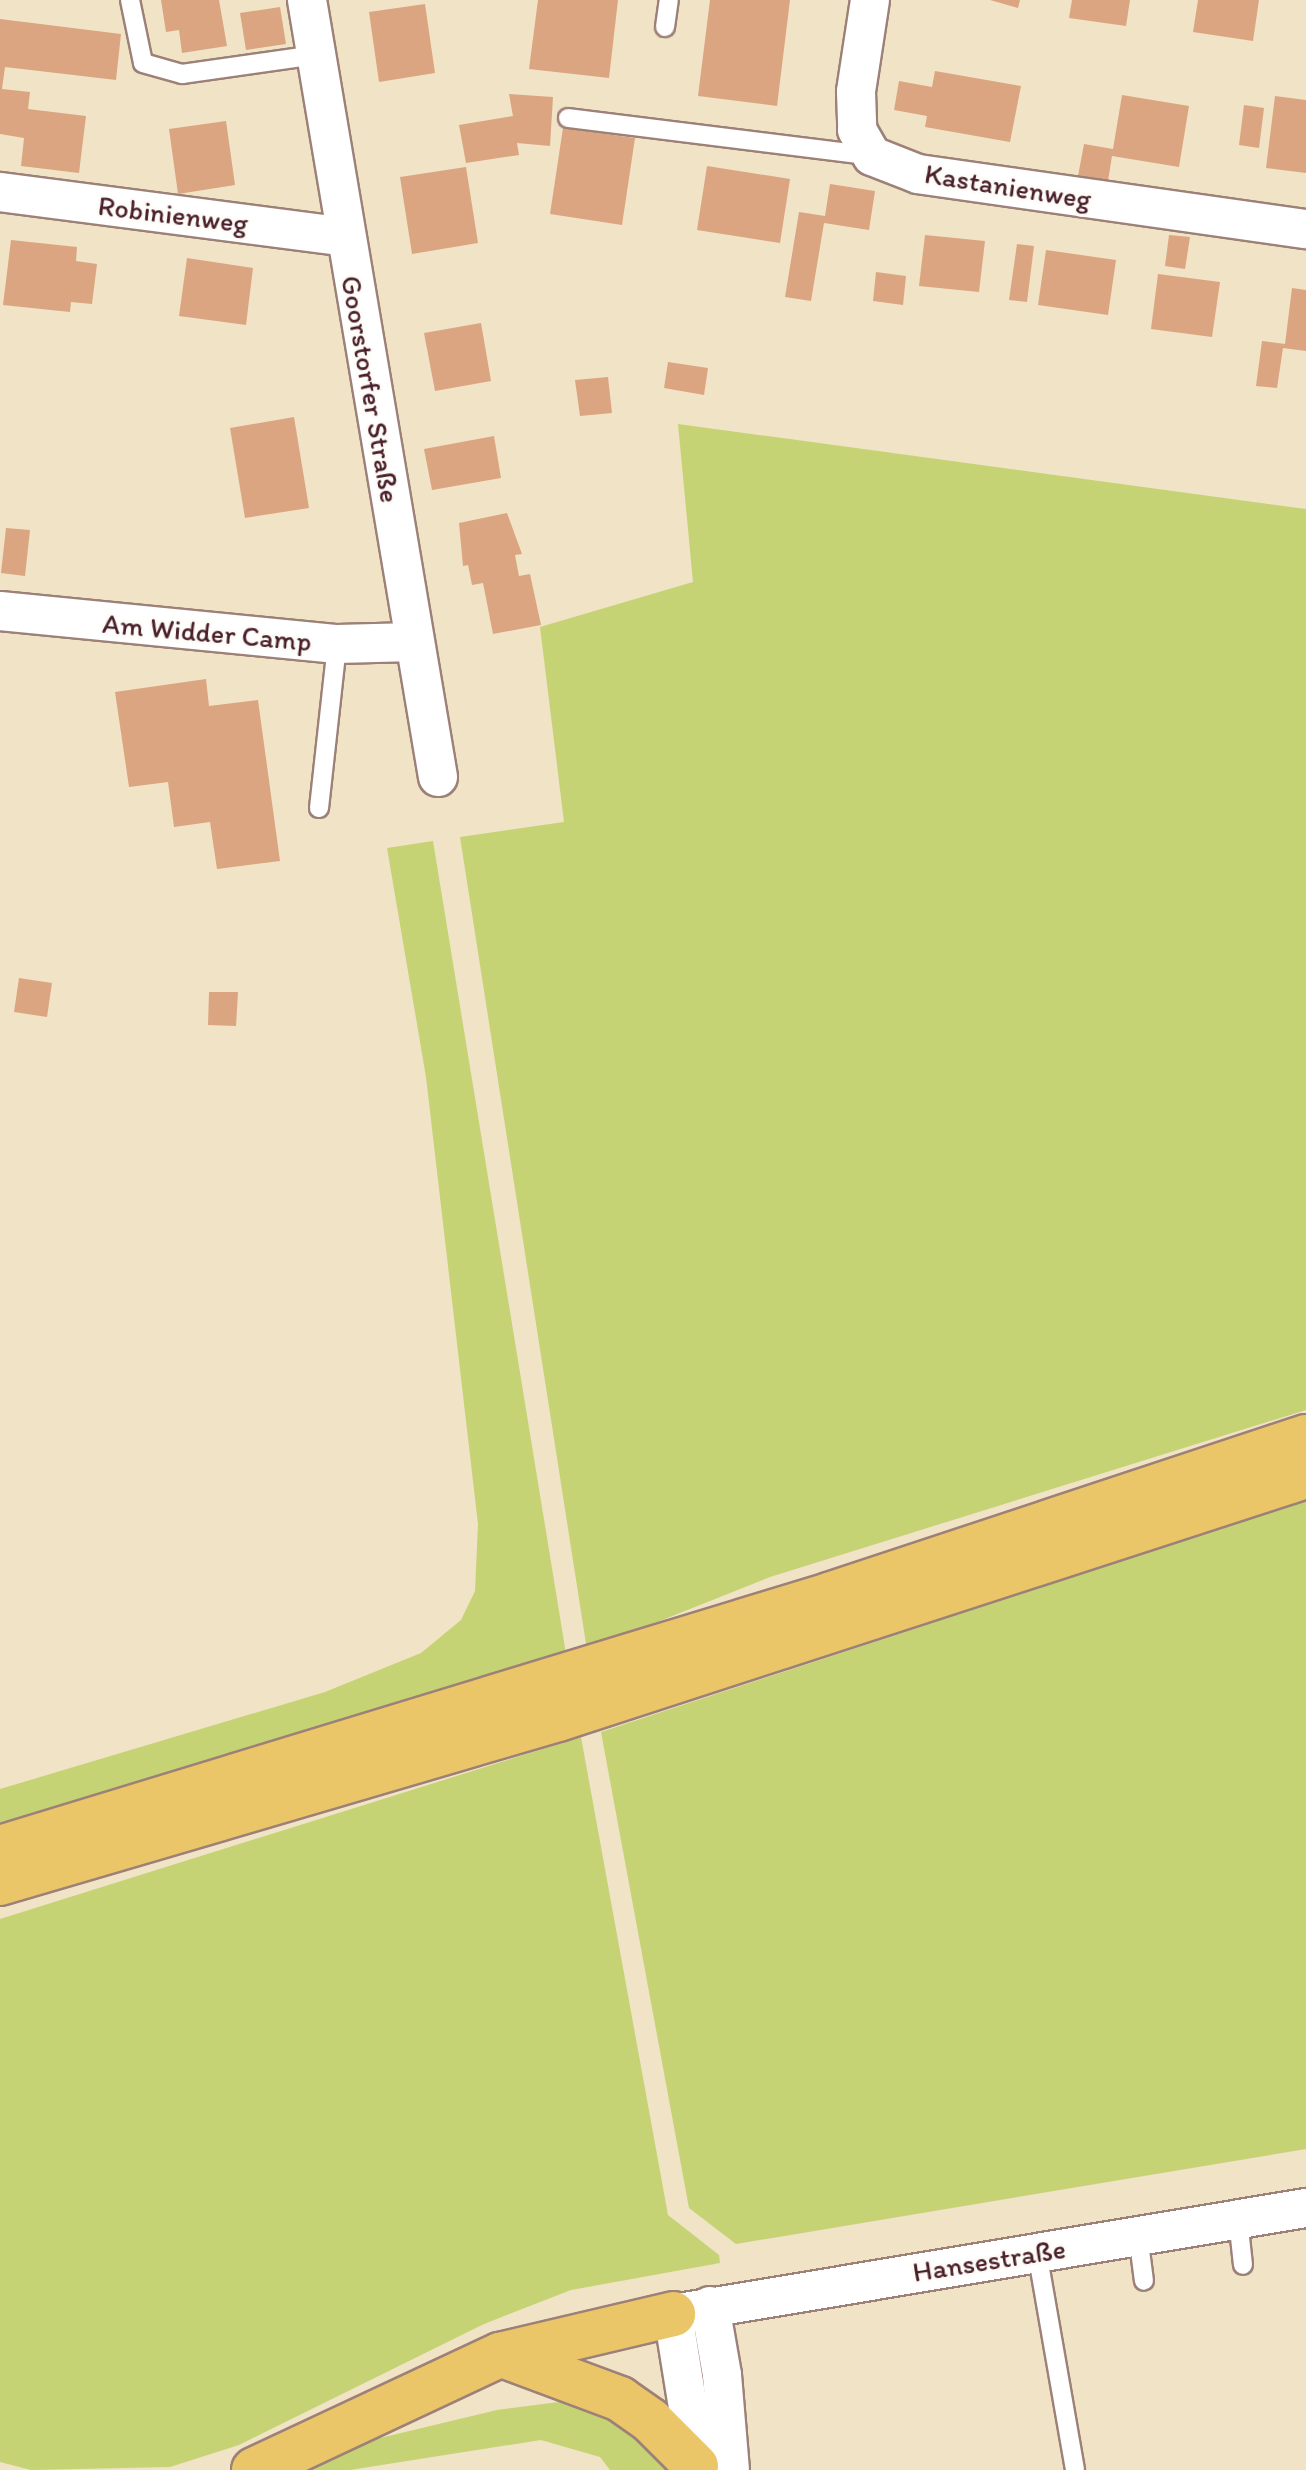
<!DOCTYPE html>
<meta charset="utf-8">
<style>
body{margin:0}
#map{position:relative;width:1306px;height:2470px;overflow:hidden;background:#f0e3c6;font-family:Itim,sans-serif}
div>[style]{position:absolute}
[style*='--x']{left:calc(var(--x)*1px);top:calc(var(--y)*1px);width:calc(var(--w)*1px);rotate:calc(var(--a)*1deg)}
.green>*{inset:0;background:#c5d375}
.building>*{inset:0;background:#dca581}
.roads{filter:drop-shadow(2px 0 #9d8178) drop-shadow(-2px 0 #9d8178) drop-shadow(0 2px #9d8178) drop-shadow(0 -2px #9d8178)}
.lane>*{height:18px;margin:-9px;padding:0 9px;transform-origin:9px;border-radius:9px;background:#fff}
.street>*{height:38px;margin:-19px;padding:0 19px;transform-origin:19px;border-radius:19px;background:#fff}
.highway>*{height:44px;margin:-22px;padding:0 22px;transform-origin:22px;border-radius:22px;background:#ebc669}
span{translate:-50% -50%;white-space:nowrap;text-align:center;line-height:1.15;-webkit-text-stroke:6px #fdfcf7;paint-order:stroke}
.street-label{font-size:28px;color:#4a1f2b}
</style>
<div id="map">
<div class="green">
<div style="clip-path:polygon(678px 424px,1306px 509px,1306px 1410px,770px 1577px,587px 1650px,460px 837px,564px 822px,540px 627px,693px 582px)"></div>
<div style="clip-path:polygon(433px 841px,568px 1666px,0 1833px,0 1789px,325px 1692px,421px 1653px,461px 1620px,475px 1591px,478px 1524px,426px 1077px,387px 848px)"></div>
<div style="clip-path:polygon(1306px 1500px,1306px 2149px,736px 2244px,689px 2208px,601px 1732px)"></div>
<div style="clip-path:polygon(581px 1737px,668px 2215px,719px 2255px,720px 2263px,571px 2290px,484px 2324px,239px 2445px,170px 2467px,31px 2470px,0 2462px,0 1919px)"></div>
<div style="clip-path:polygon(559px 2402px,611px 2414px,677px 2470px,610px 2470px,600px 2457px,541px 2440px,350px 2470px,306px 2470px,376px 2439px,497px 2410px)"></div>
</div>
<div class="building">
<div style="clip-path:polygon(161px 0,219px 0,227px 46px,182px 53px,179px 30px,166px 32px)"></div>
<div style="clip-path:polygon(538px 0,618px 0,609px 78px,529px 69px)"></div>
<div style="clip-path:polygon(710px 0,790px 0,777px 106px,698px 96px)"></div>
<div style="clip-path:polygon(990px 0,1020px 0,1018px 8px)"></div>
<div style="clip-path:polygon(1072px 0,1130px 0,1126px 26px,1069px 18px)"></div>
<div style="clip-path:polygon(1198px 0,1259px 0,1253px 41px,1193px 32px)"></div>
<div style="clip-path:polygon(425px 4px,435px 73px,379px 82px,369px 12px)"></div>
<div style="clip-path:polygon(280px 7px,286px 44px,246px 50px,240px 13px)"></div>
<div style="clip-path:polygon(0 19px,121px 34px,116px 80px,5px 67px,2px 89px,30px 92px,28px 109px,86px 116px,79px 173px,21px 166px,24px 138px,0 134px)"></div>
<div style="clip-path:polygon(935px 71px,1021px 86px,1010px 142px,925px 127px,927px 116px,894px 110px,899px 81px,932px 87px)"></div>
<div style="clip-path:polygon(509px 94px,553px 97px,550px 146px,517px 143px,519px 155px,466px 163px,459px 125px,513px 116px)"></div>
<div style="clip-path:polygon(1122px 95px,1189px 106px,1179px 167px,1112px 156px,1108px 181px,1078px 176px,1084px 144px,1113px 149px)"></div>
<div style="clip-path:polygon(1275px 96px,1306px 100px,1306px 173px,1266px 168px)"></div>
<div style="clip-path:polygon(1244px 105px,1264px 108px,1259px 148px,1239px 145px)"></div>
<div style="clip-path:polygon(226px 121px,235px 185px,178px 194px,169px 129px)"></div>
<div style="clip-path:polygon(563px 128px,635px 138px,622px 225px,550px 214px)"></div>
<div style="clip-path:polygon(707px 166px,790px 179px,780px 243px,697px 230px)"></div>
<div style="clip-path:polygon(466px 167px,478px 243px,412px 254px,400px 177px)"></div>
<div style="clip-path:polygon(830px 184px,875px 191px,869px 230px,824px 223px,811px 301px,785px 297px,799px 212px,825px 216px)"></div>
<div style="clip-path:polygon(925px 235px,985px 241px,979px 292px,919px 286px)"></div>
<div style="clip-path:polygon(1169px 235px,1190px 237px,1185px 269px,1165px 266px)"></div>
<div style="clip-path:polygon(11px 240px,77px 247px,76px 261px,97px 264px,92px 304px,71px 302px,70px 312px,3px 305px)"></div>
<div style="clip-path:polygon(1017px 244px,1034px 246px,1027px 302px,1009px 300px)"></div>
<div style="clip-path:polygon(1046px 250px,1116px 260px,1108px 315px,1038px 305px)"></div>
<div style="clip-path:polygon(187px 258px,253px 268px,246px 325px,179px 316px)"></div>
<div style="clip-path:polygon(876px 272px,906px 276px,903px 305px,873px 301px)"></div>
<div style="clip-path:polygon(1158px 274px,1220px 282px,1212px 337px,1151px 329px)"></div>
<div style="clip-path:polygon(1292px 288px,1306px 290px,1306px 351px,1283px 348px,1277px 388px,1256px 386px,1262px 341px,1285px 344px)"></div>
<div style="clip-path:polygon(481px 323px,491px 381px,435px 391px,424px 333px)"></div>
<div style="clip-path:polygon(668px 362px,708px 368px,704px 395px,664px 388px)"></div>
<div style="clip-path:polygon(608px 377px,612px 413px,580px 416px,575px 380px)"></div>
<div style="clip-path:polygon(294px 417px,309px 508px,245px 518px,230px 428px)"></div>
<div style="clip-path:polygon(494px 436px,501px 478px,432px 490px,424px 449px)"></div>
<div style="clip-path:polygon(507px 513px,522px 554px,515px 555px,519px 576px,530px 574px,541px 625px,493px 634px,483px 583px,472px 585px,468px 565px,463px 566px,459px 523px)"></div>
<div style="clip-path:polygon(6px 528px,30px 530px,25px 576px,1px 573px)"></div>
<div style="clip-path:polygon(206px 679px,209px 706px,258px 700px,280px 861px,217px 869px,210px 822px,174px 827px,168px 782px,129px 787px,115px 692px)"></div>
<div style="clip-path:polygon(19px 978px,52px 983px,47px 1017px,14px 1012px)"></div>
<div style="clip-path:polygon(209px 992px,238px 992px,236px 1026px,208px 1025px)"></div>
</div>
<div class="roads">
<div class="lane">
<div style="--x:130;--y:0;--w:64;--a:78.3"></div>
<div style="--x:143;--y:63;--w:41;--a:15.8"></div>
<div style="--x:182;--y:74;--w:135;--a:-8.1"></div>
<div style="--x:665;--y:27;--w:27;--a:-82"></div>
<div style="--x:568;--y:118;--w:306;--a:7.1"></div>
<div style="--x:319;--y:808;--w:165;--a:-83.7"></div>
<div style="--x:1238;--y:2219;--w:46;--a:83.8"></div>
<div style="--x:1138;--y:2235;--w:46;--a:82.6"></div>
<div style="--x:1037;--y:2252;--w:221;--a:80.1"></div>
</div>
<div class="street">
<div style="--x:307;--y:0;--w:788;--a:80.43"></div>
<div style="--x:870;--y:0;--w:93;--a:98.7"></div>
<div style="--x:856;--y:92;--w:38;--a:88"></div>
<div style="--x:857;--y:130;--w:30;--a:60"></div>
<div style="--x:872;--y:156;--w:49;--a:21.4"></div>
<div style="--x:918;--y:174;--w:392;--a:8.1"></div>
<div style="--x:0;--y:192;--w:348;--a:7.4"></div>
<div style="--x:0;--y:611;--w:339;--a:5.6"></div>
<div style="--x:337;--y:644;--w:77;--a:-1.5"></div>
<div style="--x:710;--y:2306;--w:70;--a:80.1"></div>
<div style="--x:722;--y:2375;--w:95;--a:85.2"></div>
<div style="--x:698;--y:2470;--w:158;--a:-99.1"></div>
<div style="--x:673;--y:2314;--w:642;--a:-9.51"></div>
</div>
<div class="highway">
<div style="--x:0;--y:1848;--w:867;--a:-16.97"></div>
<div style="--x:829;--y:1595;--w:502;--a:-18.33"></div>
<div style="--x:0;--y:1883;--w:582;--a:-16.38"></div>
<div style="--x:558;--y:1719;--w:786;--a:-18"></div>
<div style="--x:502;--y:2355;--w:126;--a:20.4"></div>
<div style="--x:620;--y:2399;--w:37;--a:35"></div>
<div style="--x:650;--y:2420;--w:65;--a:45"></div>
<div style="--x:254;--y:2470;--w:272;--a:-25.1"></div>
<div style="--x:500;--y:2355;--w:178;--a:-13.3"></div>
</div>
</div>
<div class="street-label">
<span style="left:1008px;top:186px;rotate:9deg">Kastanienweg</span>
<span style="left:173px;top:214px;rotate:7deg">Robinienweg</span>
<span style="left:371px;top:389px;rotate:80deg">Goorstorfer Straße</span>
<span style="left:207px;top:632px;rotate:5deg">Am Widder Camp</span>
<span style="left:989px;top:2260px;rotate:-9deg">Hansestraße</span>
</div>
</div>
